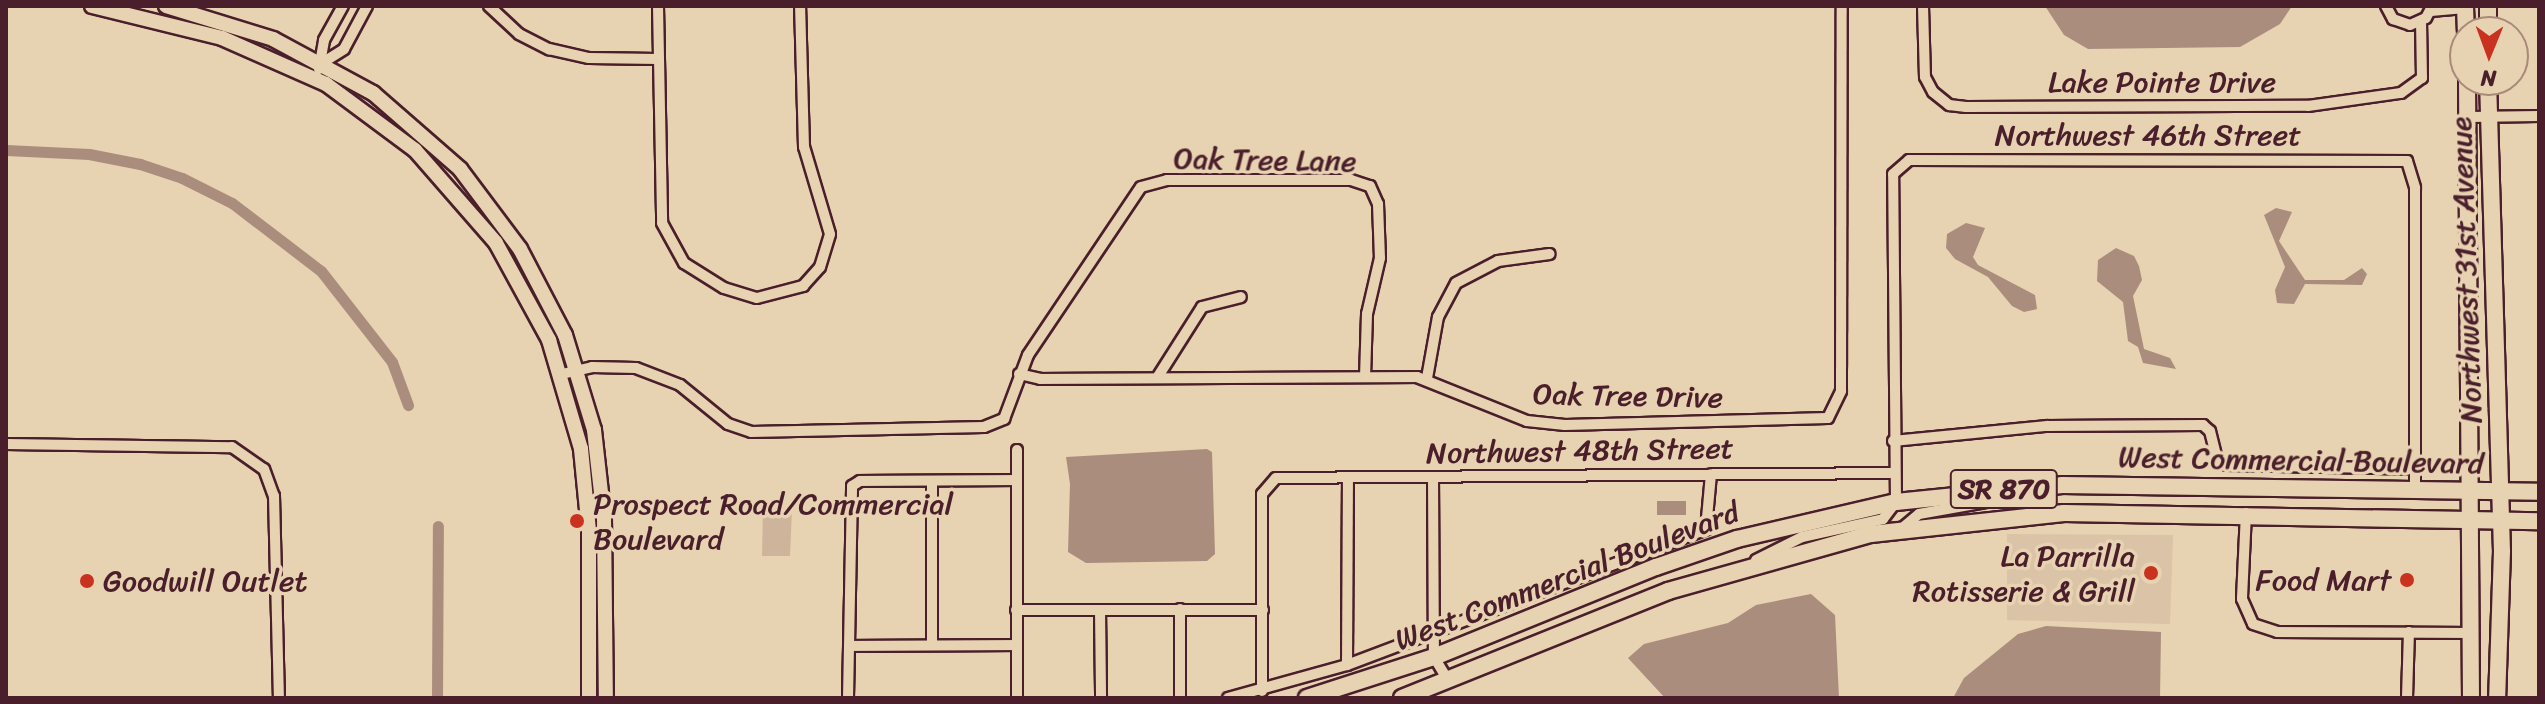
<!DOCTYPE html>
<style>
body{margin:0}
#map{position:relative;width:2545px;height:704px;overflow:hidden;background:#e7d2b1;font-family:Sriracha,sans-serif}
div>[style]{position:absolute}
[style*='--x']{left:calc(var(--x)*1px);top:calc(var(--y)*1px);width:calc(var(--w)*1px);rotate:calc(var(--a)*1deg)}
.built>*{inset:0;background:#dac3a6}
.green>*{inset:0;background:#ceb49b}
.water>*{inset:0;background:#ab8d7e}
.canal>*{height:11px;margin:-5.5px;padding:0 5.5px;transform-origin:5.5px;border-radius:5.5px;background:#ab8d7e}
.roads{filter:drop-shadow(2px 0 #4a1f2b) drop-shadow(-2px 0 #4a1f2b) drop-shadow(0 2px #4a1f2b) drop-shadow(0 -2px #4a1f2b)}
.minor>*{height:10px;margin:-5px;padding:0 5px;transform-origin:5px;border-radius:5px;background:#e7d2b1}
.secondary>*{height:14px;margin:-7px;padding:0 7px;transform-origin:7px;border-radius:7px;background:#e7d2b1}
.primary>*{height:16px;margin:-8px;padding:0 8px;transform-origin:8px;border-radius:8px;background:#e7d2b1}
.trunk>*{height:16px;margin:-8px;padding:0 8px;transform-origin:8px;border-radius:8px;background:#e7d2b1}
.dots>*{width:22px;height:22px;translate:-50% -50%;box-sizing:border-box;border:4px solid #e7d2b1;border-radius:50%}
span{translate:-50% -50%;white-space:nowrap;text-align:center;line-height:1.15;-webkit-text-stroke:7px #e7d2b1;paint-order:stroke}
.shield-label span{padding:2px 6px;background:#e7d2b1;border:2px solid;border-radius:6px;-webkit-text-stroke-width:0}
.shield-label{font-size:28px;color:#4a1f2b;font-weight:700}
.street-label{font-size:30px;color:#4a1f2b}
.poi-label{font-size:30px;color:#4a1f2b}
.left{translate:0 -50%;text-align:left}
.right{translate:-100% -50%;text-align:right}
.frame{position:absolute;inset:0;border:8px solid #4a1f2b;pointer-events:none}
.north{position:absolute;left:2449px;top:16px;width:80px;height:80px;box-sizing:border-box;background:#e7d2b1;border:2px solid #a88a7b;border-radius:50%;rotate:181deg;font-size:22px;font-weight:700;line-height:32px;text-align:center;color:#4a1f2b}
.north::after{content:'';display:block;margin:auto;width:28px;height:36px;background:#c8321e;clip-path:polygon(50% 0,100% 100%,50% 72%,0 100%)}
</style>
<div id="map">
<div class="built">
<div style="clip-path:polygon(2007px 534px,2173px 535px,2170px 624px,2007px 620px)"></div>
</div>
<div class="green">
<div style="clip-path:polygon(763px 508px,792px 509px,790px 556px,762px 556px)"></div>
</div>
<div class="water">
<div style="clip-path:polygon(2045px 6px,2292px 6px,2280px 24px,2240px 47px,2088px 49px,2064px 35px)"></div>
<div style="clip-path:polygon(2276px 208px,2292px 212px,2279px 241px,2305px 280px,2344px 280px,2362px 268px,2367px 274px,2362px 285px,2305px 284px,2294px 304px,2277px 303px,2275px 290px,2285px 267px,2264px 215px)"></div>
<div style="clip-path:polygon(1966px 223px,1985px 228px,1973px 257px,1978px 265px,2035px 295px,2037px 309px,2024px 312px,2012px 306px,1988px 277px,1955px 259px,1946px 248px,1947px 234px)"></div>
<div style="clip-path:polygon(2116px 248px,2134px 256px,2139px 266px,2142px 280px,2133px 296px,2144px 349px,2170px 358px,2176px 369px,2143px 363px,2138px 347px,2128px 341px,2123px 302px,2097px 281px,2098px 260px)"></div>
<div style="clip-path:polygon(1207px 449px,1212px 452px,1215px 554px,1207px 561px,1086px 563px,1068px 552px,1070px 484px,1066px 457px)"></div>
<div style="clip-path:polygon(1657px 501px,1686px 501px,1686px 515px,1657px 515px)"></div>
<div style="clip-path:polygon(1811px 594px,1835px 615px,1839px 698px,1665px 698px,1628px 658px,1644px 644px,1728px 623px,1756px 605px)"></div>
<div style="clip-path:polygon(2046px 626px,2161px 632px,2160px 698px,1953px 698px,1964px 678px,2018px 634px)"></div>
</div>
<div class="canal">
<div style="--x:6;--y:150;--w:83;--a:2.8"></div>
<div style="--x:89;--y:154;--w:52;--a:11.1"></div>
<div style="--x:140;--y:164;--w:44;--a:18.4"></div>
<div style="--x:182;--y:178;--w:56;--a:26.6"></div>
<div style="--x:232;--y:203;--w:112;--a:37.4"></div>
<div style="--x:321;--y:271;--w:115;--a:52"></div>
<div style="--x:392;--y:362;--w:46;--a:69.6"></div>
<div style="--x:437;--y:698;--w:172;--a:-89.7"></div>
</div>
<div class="roads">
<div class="minor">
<div style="--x:489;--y:6;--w:41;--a:43"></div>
<div style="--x:519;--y:34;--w:34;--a:27"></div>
<div style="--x:549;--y:49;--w:41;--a:12.7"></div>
<div style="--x:589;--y:58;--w:69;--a:0.8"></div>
<div style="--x:658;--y:6;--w:217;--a:88.9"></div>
<div style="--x:662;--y:223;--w:46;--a:61.2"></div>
<div style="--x:684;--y:263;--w:47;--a:32"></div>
<div style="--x:724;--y:288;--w:34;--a:17"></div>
<div style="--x:757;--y:298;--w:48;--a:-14.6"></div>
<div style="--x:803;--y:286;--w:25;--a:-48"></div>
<div style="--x:820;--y:267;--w:34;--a:-73"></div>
<div style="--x:830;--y:234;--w:91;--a:-106.6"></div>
<div style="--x:804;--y:147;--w:141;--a:-91.6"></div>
<div style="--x:1923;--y:6;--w:71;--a:88.4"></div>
<div style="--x:1925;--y:77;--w:17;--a:62"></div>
<div style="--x:1933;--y:92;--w:21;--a:39"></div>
<div style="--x:1949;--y:105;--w:17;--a:7"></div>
<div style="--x:1966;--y:107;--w:342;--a:-0.2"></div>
<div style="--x:2308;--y:106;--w:94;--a:-8"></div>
<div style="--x:2401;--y:93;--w:26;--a:-36"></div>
<div style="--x:2422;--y:78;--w:57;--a:-91"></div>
<div style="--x:2386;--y:6;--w:15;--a:62"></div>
<div style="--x:2393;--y:19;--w:18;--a:19"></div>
<div style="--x:2410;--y:25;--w:17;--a:-24"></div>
<div style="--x:2426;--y:18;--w:13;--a:-63"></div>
<div style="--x:2431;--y:11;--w:34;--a:-5"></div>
<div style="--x:322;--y:63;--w:26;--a:-32"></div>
<div style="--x:344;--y:49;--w:49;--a:-61.9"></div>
<div style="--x:319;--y:69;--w:29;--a:-80"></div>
<div style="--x:324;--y:40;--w:39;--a:-61"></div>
<div style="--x:2467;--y:117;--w:72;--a:-0.8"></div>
<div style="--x:562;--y:374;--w:31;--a:-13"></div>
<div style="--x:592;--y:367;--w:44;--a:1.3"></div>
<div style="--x:636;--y:368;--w:47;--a:21.1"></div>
<div style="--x:680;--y:385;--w:62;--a:39.1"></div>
<div style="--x:728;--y:424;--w:24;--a:19"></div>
<div style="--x:751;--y:432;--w:233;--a:-1.2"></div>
<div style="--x:984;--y:427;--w:22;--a:-22"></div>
<div style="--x:1004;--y:419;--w:68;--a:-69.4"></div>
<div style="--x:1028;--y:355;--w:202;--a:-56.1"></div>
<div style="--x:1141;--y:187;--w:27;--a:-15"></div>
<div style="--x:1167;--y:180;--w:184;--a:0"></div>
<div style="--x:1351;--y:180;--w:20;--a:18"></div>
<div style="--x:1370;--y:186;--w:20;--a:66"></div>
<div style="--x:1378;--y:204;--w:54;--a:87.9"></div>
<div style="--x:1380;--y:258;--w:57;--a:103.1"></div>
<div style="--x:1367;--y:314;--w:63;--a:91.8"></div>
<div style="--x:1019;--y:374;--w:22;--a:13"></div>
<div style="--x:1040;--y:379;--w:377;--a:-0.3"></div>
<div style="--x:1417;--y:377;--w:118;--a:21.8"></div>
<div style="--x:1527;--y:421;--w:38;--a:6"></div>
<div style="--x:1565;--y:425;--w:263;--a:-1.5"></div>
<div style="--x:1828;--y:418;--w:30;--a:-64"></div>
<div style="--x:1841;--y:391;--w:385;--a:-89.9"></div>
<div style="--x:1157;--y:378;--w:84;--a:-57.6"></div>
<div style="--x:1202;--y:307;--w:40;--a:-14.4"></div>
<div style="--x:1427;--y:378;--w:62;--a:-79.8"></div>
<div style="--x:1438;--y:317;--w:38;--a:-62"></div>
<div style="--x:1456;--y:283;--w:47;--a:-27.6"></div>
<div style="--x:1498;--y:261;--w:52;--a:-7.7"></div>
<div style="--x:1893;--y:441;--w:155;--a:-5.6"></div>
<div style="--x:2047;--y:426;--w:156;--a:-0.4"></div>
<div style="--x:2203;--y:425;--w:9;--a:41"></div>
<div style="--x:2210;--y:431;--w:30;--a:76"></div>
<div style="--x:2217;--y:460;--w:11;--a:27"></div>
<div style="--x:2227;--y:465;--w:188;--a:1.2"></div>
<div style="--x:6;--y:444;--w:226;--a:0.8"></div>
<div style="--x:232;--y:447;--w:39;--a:35"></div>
<div style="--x:264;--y:469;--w:29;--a:70"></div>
<div style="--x:274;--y:496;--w:202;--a:88.6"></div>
<div style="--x:1017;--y:450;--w:248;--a:90"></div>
<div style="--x:1433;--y:477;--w:180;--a:89.7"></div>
<div style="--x:1434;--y:657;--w:27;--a:59"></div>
<div style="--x:932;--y:481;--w:164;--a:90"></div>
<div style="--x:2246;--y:513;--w:86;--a:92.7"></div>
<div style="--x:2242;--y:599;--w:27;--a:66"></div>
<div style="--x:2253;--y:624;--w:25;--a:18"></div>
<div style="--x:2277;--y:632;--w:194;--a:0.3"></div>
<div style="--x:1901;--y:529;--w:23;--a:-40"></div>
<div style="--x:1919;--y:514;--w:125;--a:-10.1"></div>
<div style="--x:1756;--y:560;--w:51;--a:-26.6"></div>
<div style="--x:1802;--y:537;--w:83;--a:-12.5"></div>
<div style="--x:1883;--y:519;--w:21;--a:-53"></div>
<div style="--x:1896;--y:502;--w:328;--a:-90.5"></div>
<div style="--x:1893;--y:174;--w:21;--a:-41"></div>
<div style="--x:1909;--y:160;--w:498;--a:0.1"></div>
<div style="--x:2407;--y:161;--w:28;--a:73"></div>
<div style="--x:2415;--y:188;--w:301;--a:90"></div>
<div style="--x:1180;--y:609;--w:89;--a:90"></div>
<div style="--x:1016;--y:610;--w:247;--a:0"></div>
<div style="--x:1100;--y:610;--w:88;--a:89.3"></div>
<div style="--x:849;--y:646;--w:168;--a:-0.3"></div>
<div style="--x:1347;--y:665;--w:188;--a:-89.7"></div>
<div style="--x:1262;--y:691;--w:197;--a:-90"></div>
<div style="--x:1262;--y:494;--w:21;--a:-49"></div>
<div style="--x:1276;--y:478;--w:617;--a:-0.46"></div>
<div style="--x:848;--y:698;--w:212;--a:-88.9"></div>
<div style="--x:852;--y:486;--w:9;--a:-32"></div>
<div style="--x:860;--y:481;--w:156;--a:-0.4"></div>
<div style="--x:1228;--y:698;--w:123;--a:-15.5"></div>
<div style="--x:1347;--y:665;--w:384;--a:-20.7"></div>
<div style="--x:1706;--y:529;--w:55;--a:-84.8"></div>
<div style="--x:2407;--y:698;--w:66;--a:-88.3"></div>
</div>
<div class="secondary">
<div style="--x:92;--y:6;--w:134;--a:13.8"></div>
<div style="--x:222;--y:38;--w:114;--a:23.9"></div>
<div style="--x:326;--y:84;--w:111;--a:36.6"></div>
<div style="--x:415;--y:150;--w:123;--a:48.9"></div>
<div style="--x:496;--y:243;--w:111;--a:61.3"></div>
<div style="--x:549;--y:340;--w:114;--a:73.6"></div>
<div style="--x:581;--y:449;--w:82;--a:84.4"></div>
<div style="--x:589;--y:531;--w:167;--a:90"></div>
<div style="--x:166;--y:6;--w:112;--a:17.1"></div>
<div style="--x:273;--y:39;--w:114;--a:28.4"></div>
<div style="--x:373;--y:93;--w:116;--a:41.1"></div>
<div style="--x:460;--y:169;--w:100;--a:53.1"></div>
<div style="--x:520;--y:249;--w:97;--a:62.4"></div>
<div style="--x:565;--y:335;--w:99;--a:73"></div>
<div style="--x:594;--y:430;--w:90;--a:83.6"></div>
<div style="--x:604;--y:519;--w:179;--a:89.4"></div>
</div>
<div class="primary">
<div style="--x:2465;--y:6;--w:26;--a:88"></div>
<div style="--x:2488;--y:6;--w:26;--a:90"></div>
<div style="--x:2467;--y:80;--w:618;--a:89.63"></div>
<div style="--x:2488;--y:80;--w:471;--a:88.3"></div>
<div style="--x:2502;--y:551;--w:147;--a:91.9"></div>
</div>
<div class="trunk">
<div style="--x:1307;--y:698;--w:133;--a:-17.9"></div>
<div style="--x:1434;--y:657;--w:240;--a:-22.1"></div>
<div style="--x:1656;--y:567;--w:86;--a:-19.1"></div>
<div style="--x:1737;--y:539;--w:163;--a:-13.1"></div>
<div style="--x:1896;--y:502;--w:167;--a:-5.8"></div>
<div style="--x:2062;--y:485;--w:477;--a:0.8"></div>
<div style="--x:1402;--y:698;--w:287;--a:-21.9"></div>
<div style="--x:1668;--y:591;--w:211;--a:-15.7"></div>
<div style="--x:1871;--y:534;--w:194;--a:-6.2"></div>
<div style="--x:2064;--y:513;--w:475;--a:1"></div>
</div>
</div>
<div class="dots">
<div style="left:577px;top:521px;background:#c8321e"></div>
<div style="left:2151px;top:573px;background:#c8321e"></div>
<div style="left:2407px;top:580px;background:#c8321e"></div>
<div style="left:87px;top:581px;background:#c8321e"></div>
</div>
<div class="shield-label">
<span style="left:2004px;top:489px">SR 870</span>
</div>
<div class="street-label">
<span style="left:2162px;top:82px">Lake Pointe Drive</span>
<span style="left:2148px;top:135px">Northwest 46th Street</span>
<span style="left:1265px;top:160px;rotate:1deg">Oak Tree Lane</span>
<span style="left:2466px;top:270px;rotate:-92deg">Northwest 31st Avenue</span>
<span style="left:1628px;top:396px;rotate:1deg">Oak Tree Drive</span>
<span style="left:1580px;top:451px;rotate:-1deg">Northwest 48th Street</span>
<span style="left:2301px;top:460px;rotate:1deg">West Commercial Boulevard</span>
<span style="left:1567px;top:576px;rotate:-21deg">West Commercial Boulevard</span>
</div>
<div class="poi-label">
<span class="left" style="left:593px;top:521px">Prospect Road/Commercial<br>Boulevard</span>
<span class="right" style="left:2135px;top:573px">La Parrilla<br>Rotisserie &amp; Grill</span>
<span class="right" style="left:2391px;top:580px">Food Mart</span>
<span class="left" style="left:103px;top:581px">Goodwill Outlet</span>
</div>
<div class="frame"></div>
<div class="north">N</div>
</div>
